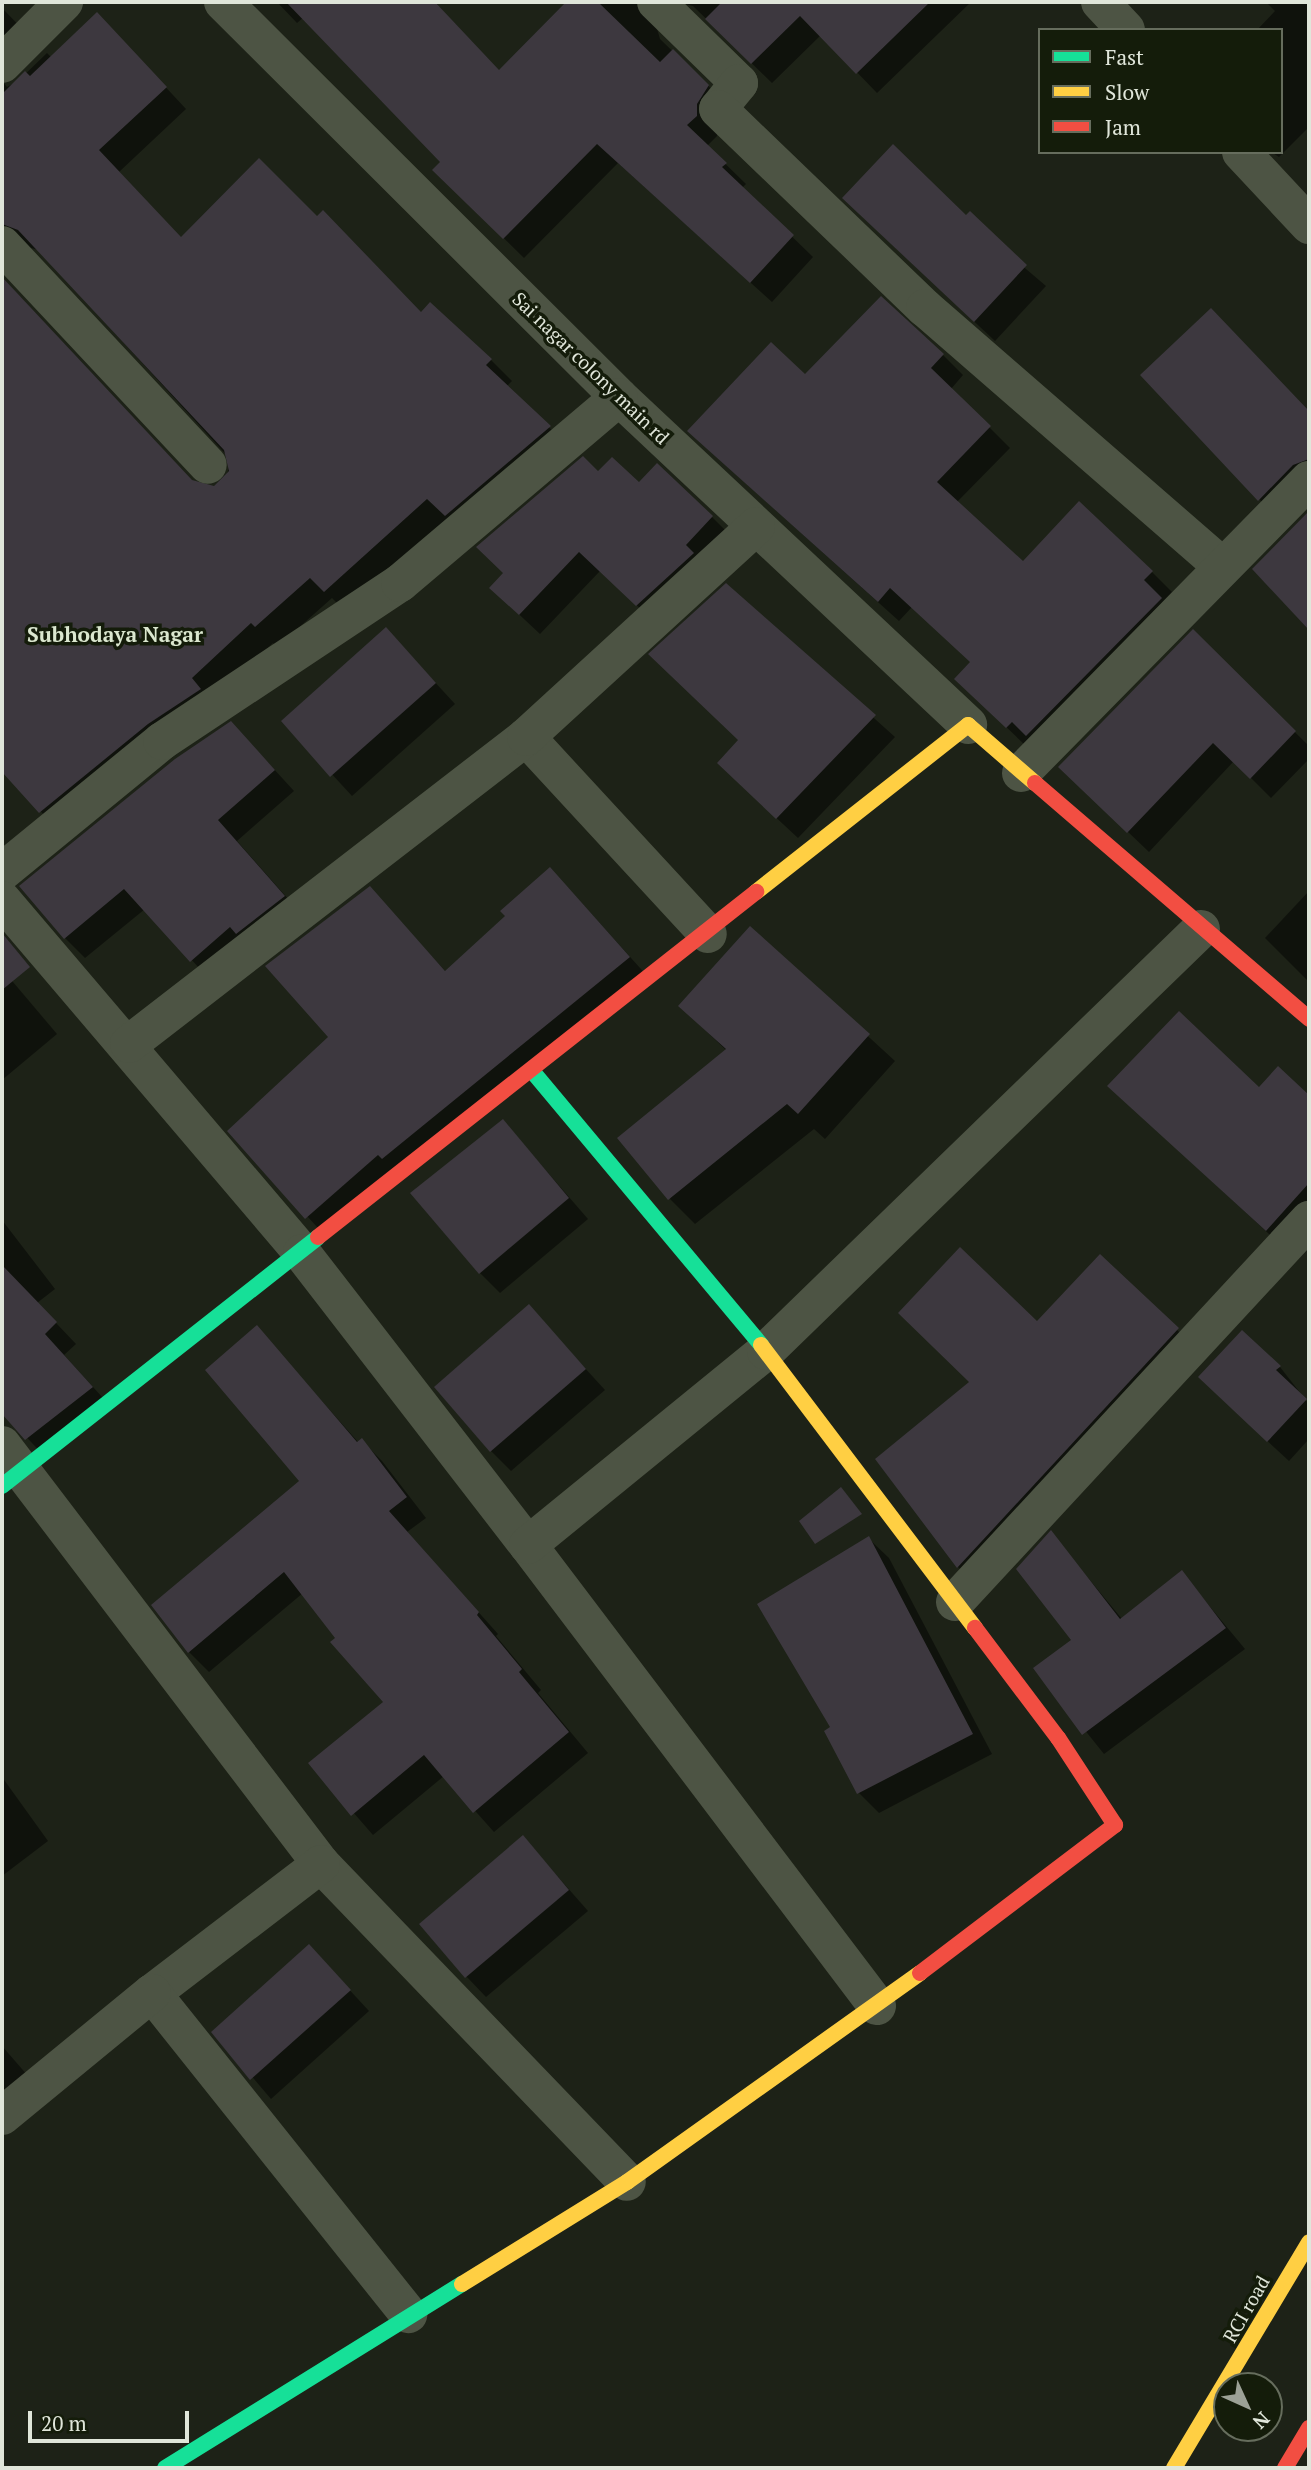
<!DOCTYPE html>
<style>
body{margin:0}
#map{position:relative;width:1311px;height:2470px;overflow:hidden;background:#1d2217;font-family:"PT Serif",serif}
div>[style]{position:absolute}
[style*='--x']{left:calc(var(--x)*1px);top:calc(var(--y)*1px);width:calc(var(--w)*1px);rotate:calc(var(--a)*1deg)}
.shadow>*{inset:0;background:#0007}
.building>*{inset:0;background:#3d383f}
.street>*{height:38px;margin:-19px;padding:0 19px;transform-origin:19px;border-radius:19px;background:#4d5444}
.fast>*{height:16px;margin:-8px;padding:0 8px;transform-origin:8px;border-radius:8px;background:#16e098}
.slow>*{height:16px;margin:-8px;padding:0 8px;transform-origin:8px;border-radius:8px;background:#ffcf43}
.jam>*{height:16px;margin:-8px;padding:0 8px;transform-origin:8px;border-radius:8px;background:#f24e42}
span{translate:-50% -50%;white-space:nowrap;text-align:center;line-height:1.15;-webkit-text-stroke:7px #141c0a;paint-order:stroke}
.street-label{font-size:19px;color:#e0e6da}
.neighbourhood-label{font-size:21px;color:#dbe7cf;font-weight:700}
.frame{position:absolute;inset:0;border:4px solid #e0e6da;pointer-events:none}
.legend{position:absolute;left:1038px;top:28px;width:245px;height:126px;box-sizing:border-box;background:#141c0a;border:2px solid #666d5d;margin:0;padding:9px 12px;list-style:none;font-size:21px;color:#e0e6da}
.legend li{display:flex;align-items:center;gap:14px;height:35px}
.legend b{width:35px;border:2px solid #666d5d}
.north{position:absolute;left:1213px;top:2372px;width:70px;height:70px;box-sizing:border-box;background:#141c0a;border:2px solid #666d5d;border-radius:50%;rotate:135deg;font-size:19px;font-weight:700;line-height:28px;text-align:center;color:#e0e6da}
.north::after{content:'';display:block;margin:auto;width:24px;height:32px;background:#9ca196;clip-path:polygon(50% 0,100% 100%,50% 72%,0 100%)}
.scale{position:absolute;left:28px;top:2411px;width:161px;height:32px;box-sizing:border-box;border:4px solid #e0e6da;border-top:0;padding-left:9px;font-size:21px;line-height:24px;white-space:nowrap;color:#e0e6da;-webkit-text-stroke:5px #141c0a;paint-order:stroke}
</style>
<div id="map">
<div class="shadow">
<div style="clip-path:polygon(277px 2px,440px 2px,437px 5px,499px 72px,568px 2px,670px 2px,654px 18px,660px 39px,729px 106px,716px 125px,717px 136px,707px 146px,746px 184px,742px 188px,813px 257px,772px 302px,618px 163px,524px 258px,435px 170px,442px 162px,304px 17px,297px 23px)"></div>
<div style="clip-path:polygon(677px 2px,971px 2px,877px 93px,821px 35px,772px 83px,693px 6px)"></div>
<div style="clip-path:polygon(1266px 2px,1309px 2px,1309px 127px,1279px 157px,1271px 152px,1281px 152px,1281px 30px,1257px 30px,1275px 11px)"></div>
<div style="clip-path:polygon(2px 8px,35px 42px,2px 79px)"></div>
<div style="clip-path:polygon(118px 36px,186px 109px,119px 172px,182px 239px,317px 218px,421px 314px,491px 360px,512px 381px,507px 386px,570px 448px,346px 612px,332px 598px,277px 647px,273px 643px,61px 833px,2px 770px,2px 694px,32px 668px,2px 638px,2px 278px,193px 482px,214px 488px,225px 482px,231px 460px,39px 250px,19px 245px,2px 228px,2px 81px,7px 87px,18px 81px,47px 53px,52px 58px)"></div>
<div style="clip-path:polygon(864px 218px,966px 218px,1046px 286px,995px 341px)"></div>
<div style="clip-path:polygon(1234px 334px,1309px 413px,1309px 499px,1283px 523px,1259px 499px)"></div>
<div style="clip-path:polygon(943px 355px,963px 375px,951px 389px,1010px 448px,957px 502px,1023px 564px,1152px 572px,1172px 592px,1027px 747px,977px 699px,972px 663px,912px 607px,899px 621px,710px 451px,805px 377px)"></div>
<div style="clip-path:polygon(639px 484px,712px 517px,732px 537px,658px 625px,600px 571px,540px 634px,491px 588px)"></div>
<div style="clip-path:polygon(1309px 513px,1309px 628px,1254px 569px)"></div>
<div style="clip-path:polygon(726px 585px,895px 737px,798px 838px,739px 783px,740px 741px)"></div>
<div style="clip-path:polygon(386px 629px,455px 704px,352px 796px,283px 721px)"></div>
<div style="clip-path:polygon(1193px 632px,1309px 746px,1309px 759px,1271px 798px,1234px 761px,1149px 852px,1081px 787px)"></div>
<div style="clip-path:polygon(251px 744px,294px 791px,237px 841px,304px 917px,211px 981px,145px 909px,85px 958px,65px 938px)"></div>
<div style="clip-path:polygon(370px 888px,446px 972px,570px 890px,649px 978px,327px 1238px,230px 1131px,330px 1037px)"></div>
<div style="clip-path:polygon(1309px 891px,1309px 982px,1265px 938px)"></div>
<div style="clip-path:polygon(750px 928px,895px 1061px,825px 1139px,814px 1129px,695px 1224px,670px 1199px,727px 1051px,680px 1006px)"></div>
<div style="clip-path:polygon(2px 969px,57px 1034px,2px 1080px)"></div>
<div style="clip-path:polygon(1278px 1069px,1309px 1097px,1309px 1244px,1294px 1257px,1109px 1086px,1259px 1089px)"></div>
<div style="clip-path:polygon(503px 1121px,588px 1219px,500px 1293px,480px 1273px)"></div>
<div style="clip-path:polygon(2px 1220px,55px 1289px,37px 1303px,76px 1344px,64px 1355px,112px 1408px,47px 1459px,2px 1411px,8px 1398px,2px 1392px)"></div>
<div style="clip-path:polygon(1100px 1256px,1201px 1353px,981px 1590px,958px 1567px,971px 1383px,1037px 1324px)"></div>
<div style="clip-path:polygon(529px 1307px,605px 1390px,511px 1471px,491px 1451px)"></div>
<div style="clip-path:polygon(257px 1328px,359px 1443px,362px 1441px,382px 1461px,426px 1518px,407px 1532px,498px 1634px,496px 1636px,541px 1690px,538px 1693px,588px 1753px,494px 1832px,444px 1776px,373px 1835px,311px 1764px,386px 1702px,303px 1593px,209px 1672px,189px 1652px,301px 1481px)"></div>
<div style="clip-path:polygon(1280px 1367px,1309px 1404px,1309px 1439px,1289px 1461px,1221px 1398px)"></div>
<div style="clip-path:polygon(1051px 1533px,1122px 1619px,1182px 1573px,1245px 1649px,1104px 1754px,1035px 1668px,1074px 1641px)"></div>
<div style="clip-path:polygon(868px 1538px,889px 1558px,992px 1754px,879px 1813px,859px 1793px,832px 1728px)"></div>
<div style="clip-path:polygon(2px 1777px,48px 1841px,2px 1876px)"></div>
<div style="clip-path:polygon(523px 1837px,588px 1911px,486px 1997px,466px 1976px)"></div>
<div style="clip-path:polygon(309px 1946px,369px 2011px,271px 2099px,214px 2032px)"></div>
<div style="clip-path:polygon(2px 2046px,42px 2092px,8px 2120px,2px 2135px)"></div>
</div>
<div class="building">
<div style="clip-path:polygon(286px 2px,435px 2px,499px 70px,566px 2px,598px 2px,660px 62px,673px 49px,709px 85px,697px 104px,697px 116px,687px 125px,727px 163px,722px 167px,794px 235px,750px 283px,597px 144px,503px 239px,432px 170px,440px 162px)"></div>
<div style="clip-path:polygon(722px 2px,930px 2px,856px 74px,800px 16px,751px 64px,705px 19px)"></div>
<div style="clip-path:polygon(97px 12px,167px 87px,99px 150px,181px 237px,259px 158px,317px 216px,323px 210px,421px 312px,430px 302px,492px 359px,486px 365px,551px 426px,445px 516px,427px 499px,324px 592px,310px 578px,255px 627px,251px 623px,192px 678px,201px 689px,148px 724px,39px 813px,2px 772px,2px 277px,192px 480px,214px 486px,229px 471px,224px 450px,18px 230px,2px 224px,2px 94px,25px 71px,30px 76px)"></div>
<div style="clip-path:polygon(893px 144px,966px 215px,970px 211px,1027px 265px,974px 322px,842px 198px)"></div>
<div style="clip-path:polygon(881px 296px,944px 354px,931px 368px,991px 426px,937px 482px,1023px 561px,1079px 501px,1153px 571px,1144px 580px,1162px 598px,1026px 736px,1012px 722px,1006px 728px,954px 679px,970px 662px,890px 588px,878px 602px,687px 431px,771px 342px,805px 374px)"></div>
<div style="clip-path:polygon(1211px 308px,1309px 411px,1309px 459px,1293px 465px,1258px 501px,1140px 375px)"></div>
<div style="clip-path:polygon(583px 456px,598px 471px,612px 457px,639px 482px,657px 463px,713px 516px,686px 545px,694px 553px,636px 606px,579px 552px,519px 615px,489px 588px,503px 573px,476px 547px)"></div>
<div style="clip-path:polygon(1309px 511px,1309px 630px,1252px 569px)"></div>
<div style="clip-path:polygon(726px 583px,876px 715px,776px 819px,717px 763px,738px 740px,648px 654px)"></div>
<div style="clip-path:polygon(386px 627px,436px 683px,330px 777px,281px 721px)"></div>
<div style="clip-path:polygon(1193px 629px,1296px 731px,1250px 779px,1213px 743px,1127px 833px,1058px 767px)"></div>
<div style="clip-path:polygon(231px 721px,275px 770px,218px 820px,285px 896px,236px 934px,230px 927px,190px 962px,124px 889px,64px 939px,19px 886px,175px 759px)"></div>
<div style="clip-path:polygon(550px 867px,630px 957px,382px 1159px,378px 1155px,305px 1219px,227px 1131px,328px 1037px,265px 966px,370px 886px,445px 971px,505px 916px,500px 911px)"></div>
<div style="clip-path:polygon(750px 926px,870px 1034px,798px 1114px,787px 1104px,668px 1200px,617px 1138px,726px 1049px,678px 1006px)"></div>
<div style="clip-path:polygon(2px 933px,30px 967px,2px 990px)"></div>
<div style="clip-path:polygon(1179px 1011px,1259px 1087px,1278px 1066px,1309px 1095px,1309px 1183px,1266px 1231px,1107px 1086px)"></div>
<div style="clip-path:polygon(503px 1119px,569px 1198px,479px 1274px,410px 1193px)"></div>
<div style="clip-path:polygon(960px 1247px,1037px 1321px,1100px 1254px,1179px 1328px,957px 1568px,875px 1459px,969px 1382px,898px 1313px)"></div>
<div style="clip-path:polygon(2px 1265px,57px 1322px,45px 1334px,93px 1387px,25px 1440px,2px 1414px)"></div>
<div style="clip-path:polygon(529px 1304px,586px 1369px,490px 1452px,434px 1387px)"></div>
<div style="clip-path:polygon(257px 1325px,357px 1442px,362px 1438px,407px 1497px,389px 1511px,479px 1612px,477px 1615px,522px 1669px,519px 1672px,569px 1732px,473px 1813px,424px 1755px,351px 1816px,308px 1763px,383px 1702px,330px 1642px,335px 1638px,284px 1572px,188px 1653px,151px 1605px,299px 1481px,205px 1370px)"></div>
<div style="clip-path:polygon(1242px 1330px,1281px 1366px,1276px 1370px,1307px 1399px,1267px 1442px,1198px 1377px)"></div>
<div style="clip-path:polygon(841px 1487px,862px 1514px,815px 1544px,799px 1521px)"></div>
<div style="clip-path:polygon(1051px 1530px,1120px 1619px,1182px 1570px,1226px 1628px,1082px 1735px,1033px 1668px,1071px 1640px,1016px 1569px)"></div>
<div style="clip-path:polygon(869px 1536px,973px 1734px,857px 1794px,824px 1731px,830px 1727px,757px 1604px)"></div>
<div style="clip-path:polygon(523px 1835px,569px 1890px,465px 1978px,419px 1924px)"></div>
<div style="clip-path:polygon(309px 1944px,351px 1990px,250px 2080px,211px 2032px)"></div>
</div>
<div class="street">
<div style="--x:223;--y:2;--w:559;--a:44.93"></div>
<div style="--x:619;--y:397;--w:479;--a:43.2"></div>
<div style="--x:656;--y:2;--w:116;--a:44.3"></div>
<div style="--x:739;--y:83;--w:33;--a:129"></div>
<div style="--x:718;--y:109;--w:287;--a:43.9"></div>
<div style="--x:925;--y:308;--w:393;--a:41"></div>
<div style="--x:1100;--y:2;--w:38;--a:47"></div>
<div style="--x:2;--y:64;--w:88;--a:-45"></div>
<div style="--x:1241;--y:152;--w:100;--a:47"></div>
<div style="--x:2;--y:245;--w:301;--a:46.9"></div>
<div style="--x:526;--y:737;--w:268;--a:47.3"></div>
<div style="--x:1021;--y:773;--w:411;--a:-45.5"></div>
<div style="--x:2;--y:872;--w:207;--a:-39.3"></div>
<div style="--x:162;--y:741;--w:286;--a:-33.6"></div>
<div style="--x:400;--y:583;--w:287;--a:-40.3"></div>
<div style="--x:2;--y:900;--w:463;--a:49.6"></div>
<div style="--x:302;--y:1253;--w:369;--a:52.3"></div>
<div style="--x:129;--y:1044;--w:502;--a:-37.71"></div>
<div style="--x:526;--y:737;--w:312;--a:-42.5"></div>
<div style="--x:2;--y:1445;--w:527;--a:52.72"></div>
<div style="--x:321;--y:1864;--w:441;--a:46.1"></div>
<div style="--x:955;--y:1602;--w:521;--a:-47.18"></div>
<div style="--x:321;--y:1864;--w:213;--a:142.6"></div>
<div style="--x:152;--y:1993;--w:411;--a:51.4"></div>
<div style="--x:877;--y:2006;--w:578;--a:-127.13"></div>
<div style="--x:528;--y:1545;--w:307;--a:-39.2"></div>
<div style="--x:766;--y:1351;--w:606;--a:-44.13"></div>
<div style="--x:2;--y:2116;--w:194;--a:-39.4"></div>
</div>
<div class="fast">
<div style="--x:533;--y:1072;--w:356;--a:50.1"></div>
<div style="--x:2;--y:1486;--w:402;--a:-38.2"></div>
<div style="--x:165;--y:2468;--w:349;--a:-31.8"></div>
</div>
<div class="slow">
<div style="--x:756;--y:892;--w:270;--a:-38.2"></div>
<div style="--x:968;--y:725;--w:89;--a:40.9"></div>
<div style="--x:761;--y:1345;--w:355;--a:52.9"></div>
<div style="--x:462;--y:2284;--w:194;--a:-31.7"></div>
<div style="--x:627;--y:2182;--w:360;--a:-35.5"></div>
<div style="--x:1174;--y:2468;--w:263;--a:-59.1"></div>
</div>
<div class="jam">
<div style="--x:1035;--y:783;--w:362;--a:40.7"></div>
<div style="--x:318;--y:1237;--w:558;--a:-38.23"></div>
<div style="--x:920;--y:1973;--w:245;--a:-37.2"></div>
<div style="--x:1115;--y:1825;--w:104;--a:-123.2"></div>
<div style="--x:1058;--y:1738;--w:138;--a:-127"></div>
<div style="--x:1285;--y:2468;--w:47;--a:-59"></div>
</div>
<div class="street-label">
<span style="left:591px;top:368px;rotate:44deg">Sai nagar colony main rd</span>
<span style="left:1246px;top:2309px;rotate:-60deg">RCI road</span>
</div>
<div class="neighbourhood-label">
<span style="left:115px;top:634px">Subhodaya Nagar</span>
</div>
<div class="frame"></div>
<ul class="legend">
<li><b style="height:9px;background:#16e098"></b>Fast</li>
<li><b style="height:9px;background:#ffcf43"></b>Slow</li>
<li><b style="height:9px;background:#f24e42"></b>Jam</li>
</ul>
<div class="north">N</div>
<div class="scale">20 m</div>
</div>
